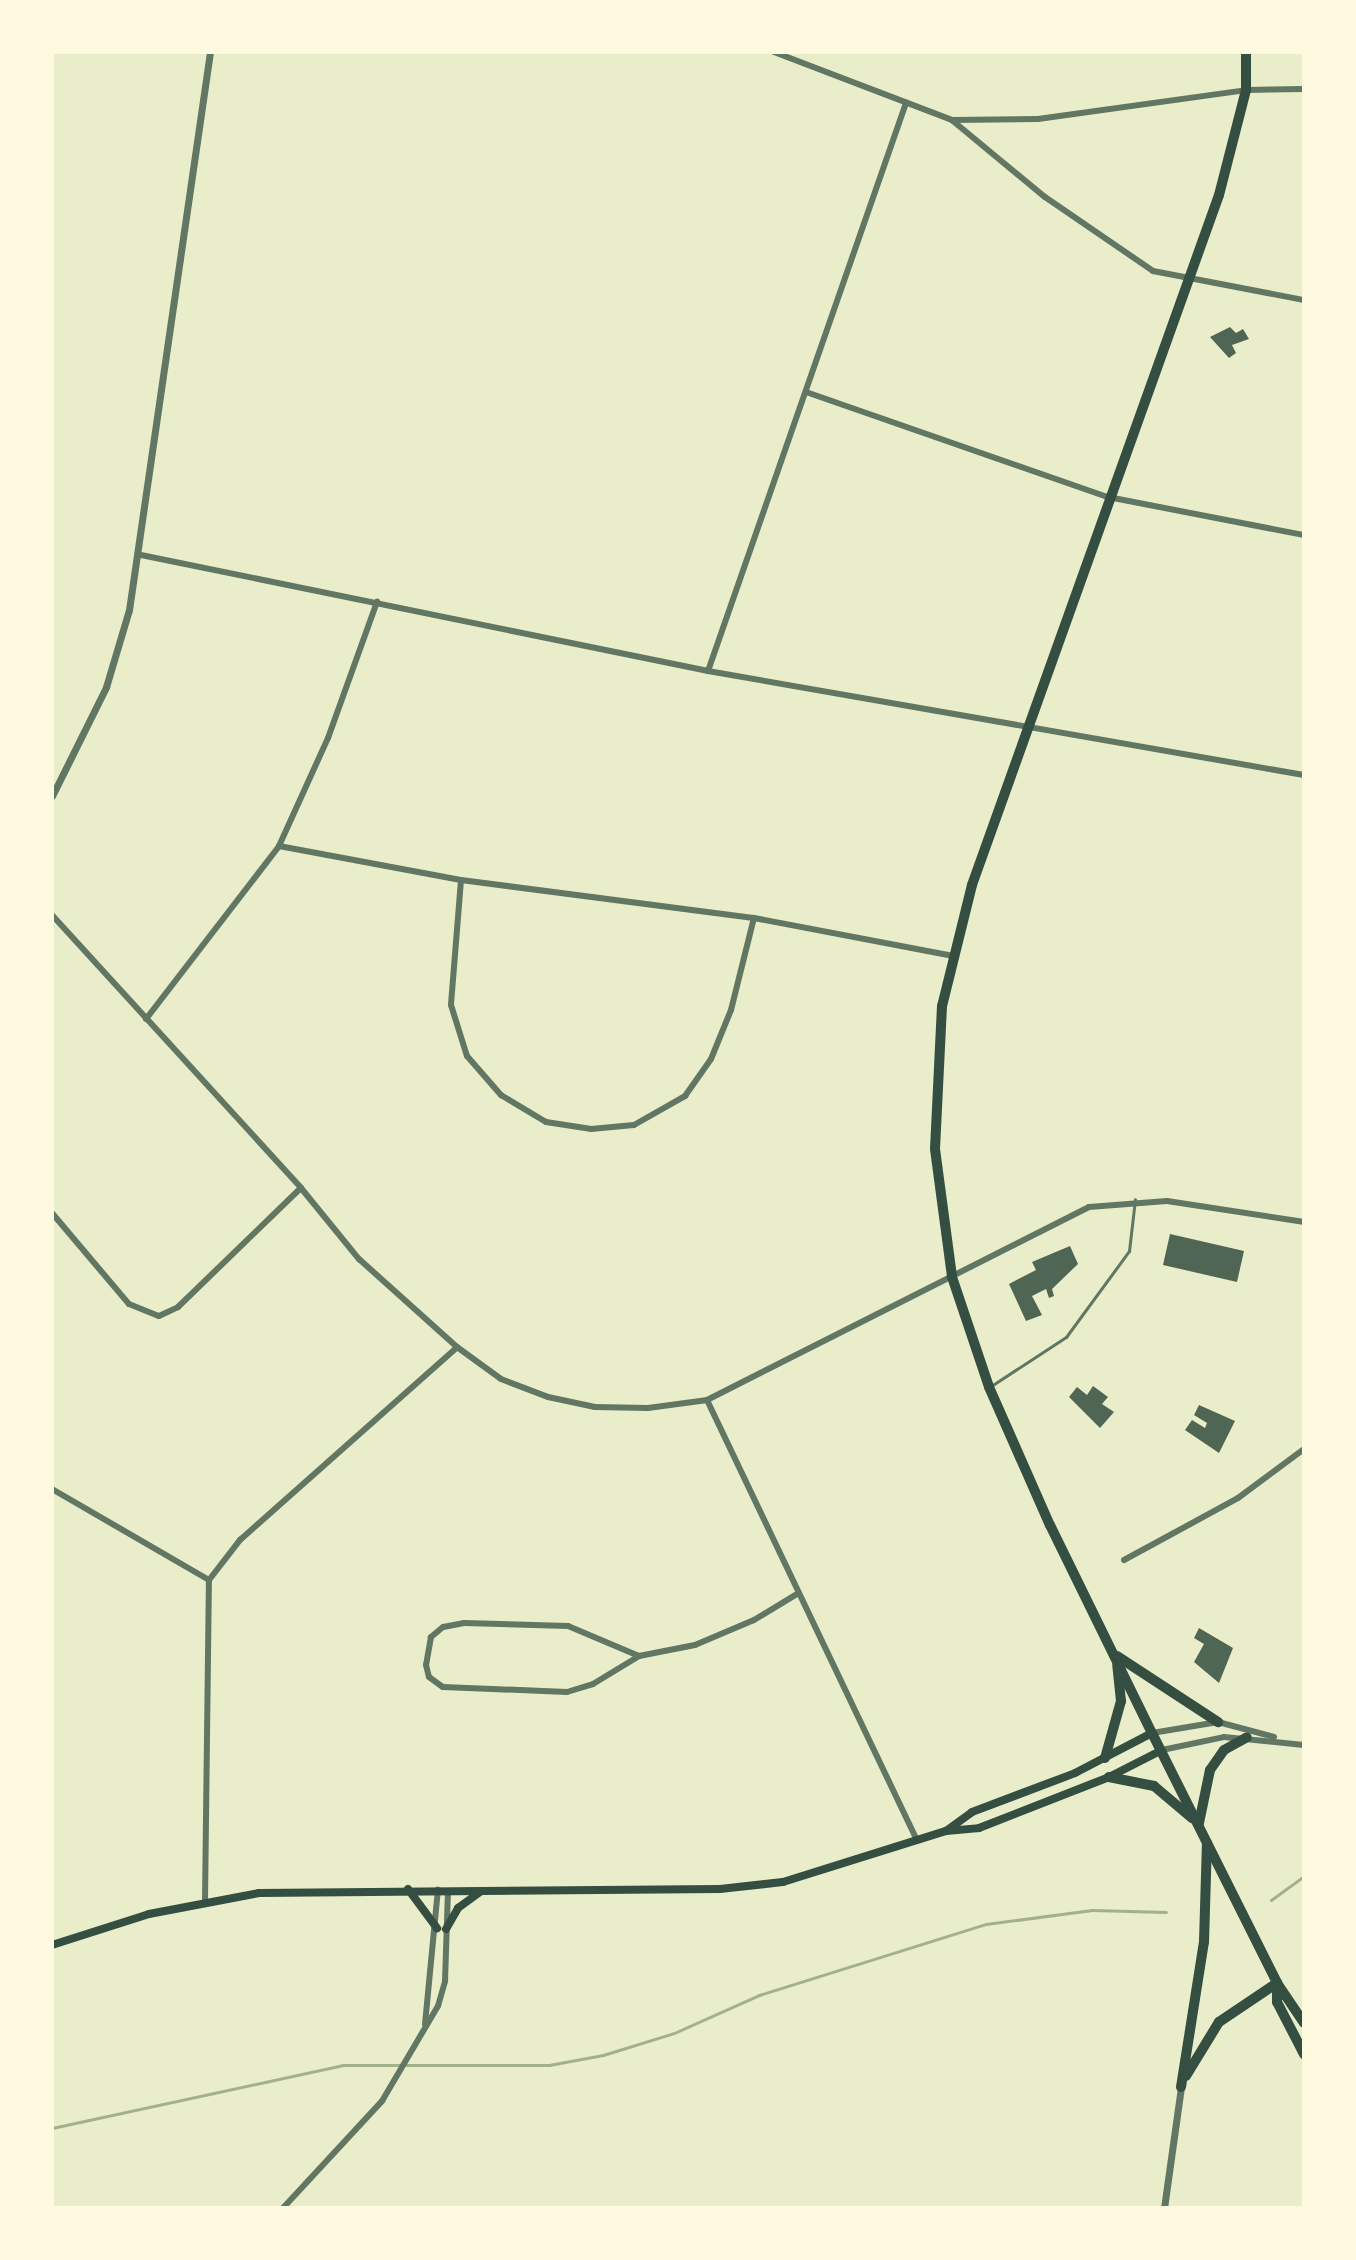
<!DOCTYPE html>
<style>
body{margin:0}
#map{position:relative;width:1356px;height:2260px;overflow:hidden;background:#e9edc9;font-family:"PT Serif",serif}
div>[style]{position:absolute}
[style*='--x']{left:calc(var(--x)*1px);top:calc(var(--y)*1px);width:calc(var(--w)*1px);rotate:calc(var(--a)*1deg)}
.stream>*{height:3px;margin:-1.5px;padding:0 1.5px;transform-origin:1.5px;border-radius:1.5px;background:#a3b18a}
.building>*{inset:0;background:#4f6655}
.service>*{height:3px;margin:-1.5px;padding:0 1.5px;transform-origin:1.5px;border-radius:1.5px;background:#617663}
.minor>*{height:6px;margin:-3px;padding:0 3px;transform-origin:3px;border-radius:3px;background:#617663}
.tertiary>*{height:7px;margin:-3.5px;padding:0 3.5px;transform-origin:3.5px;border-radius:3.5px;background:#617663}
.secondary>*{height:8px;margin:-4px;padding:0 4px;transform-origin:4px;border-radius:4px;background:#344e41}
.trunk>*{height:10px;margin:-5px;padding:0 5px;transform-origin:5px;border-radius:5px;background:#344e41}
span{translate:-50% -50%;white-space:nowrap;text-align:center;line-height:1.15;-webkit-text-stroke:6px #fefae0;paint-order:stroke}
.frame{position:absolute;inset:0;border:54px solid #fefae0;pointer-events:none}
</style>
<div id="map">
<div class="stream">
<div style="--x:1271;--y:1900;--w:41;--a:-36"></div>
<div style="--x:52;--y:2128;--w:298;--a:-12.2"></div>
<div style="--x:343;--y:2065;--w:206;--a:0"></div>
<div style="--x:549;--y:2065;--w:55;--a:-10.5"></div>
<div style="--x:603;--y:2055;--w:74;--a:-17.2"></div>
<div style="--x:674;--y:2033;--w:93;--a:-24.1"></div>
<div style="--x:759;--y:1995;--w:238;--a:-17.4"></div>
<div style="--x:986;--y:1924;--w:107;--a:-7.5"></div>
<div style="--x:1092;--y:1910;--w:74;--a:1.5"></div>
</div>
<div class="building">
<div style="clip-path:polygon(1230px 327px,1236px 333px,1243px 329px,1249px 339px,1232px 345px,1236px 353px,1229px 358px,1210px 337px)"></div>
<div style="clip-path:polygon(1170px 1234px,1244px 1251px,1237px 1282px,1163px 1265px)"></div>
<div style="clip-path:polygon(1070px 1246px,1078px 1264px,1052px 1289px,1054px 1296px,1049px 1298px,1046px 1289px,1032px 1296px,1042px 1315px,1026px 1321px,1009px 1284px,1036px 1270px,1032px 1262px)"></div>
<div style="clip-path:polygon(1093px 1386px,1108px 1397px,1102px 1404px,1114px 1412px,1100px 1428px,1069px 1397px,1077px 1387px,1087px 1395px)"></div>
<div style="clip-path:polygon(1199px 1405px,1235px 1421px,1219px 1453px,1185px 1430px,1192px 1420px,1205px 1428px,1207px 1423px,1194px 1415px)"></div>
<div style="clip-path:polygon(1199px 1628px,1233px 1648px,1219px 1683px,1194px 1662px,1204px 1644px,1194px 1638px)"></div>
</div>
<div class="service">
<div style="--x:991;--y:1386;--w:90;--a:-33.2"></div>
<div style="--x:1066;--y:1337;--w:107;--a:-53.8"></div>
<div style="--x:1129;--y:1251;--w:52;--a:-83.4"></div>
</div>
<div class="minor">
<div style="--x:774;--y:52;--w:191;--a:20.9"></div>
<div style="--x:952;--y:120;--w:86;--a:-0.7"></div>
<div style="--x:1038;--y:119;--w:210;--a:-7.9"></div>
<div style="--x:1246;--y:90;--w:58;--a:-1"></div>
<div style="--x:953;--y:121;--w:119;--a:39.6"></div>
<div style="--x:1045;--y:197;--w:131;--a:34.4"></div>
<div style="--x:1153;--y:271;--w:154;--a:10.9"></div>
<div style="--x:806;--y:392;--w:320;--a:19.2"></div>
<div style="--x:1108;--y:497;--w:200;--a:11"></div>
<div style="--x:141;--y:555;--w:579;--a:11.56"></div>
<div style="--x:708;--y:671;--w:605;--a:9.9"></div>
<div style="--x:708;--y:671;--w:602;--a:-70.78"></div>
<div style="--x:279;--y:846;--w:185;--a:10.6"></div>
<div style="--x:461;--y:880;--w:295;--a:7.4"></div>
<div style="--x:754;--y:918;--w:203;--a:10.8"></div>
<div style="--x:461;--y:880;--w:125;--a:94.6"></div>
<div style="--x:451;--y:1005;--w:53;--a:72.6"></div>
<div style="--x:467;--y:1056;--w:52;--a:48.9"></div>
<div style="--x:501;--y:1095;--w:52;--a:31"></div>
<div style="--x:546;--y:1122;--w:46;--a:8.8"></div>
<div style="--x:591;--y:1129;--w:43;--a:-5.3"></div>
<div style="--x:634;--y:1125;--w:59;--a:-29.6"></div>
<div style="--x:685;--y:1096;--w:45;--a:-54.9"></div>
<div style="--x:711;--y:1059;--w:53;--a:-67.8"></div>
<div style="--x:731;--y:1010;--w:95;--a:-76"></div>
<div style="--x:52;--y:915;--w:369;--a:47.6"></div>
<div style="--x:301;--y:1188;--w:92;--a:50.8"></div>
<div style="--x:359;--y:1259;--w:132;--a:41.9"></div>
<div style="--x:457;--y:1347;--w:54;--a:36"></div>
<div style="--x:501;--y:1379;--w:50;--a:21"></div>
<div style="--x:548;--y:1397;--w:48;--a:12"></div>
<div style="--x:595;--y:1407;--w:53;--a:1.1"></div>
<div style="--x:648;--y:1408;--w:60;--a:-7.7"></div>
<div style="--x:707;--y:1400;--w:428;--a:-26.8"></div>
<div style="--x:1089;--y:1207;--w:78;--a:-4.4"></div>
<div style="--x:1167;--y:1201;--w:139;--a:8.7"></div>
<div style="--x:146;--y:1019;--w:218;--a:-52.4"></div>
<div style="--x:279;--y:846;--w:119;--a:-65.6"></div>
<div style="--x:328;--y:738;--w:145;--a:-70.2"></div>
<div style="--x:52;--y:1213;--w:119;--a:49.8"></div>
<div style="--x:129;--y:1304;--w:32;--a:22"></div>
<div style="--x:159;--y:1316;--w:21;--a:-25"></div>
<div style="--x:178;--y:1307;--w:171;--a:-44.1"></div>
<div style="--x:707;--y:1400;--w:488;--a:64.5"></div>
<div style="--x:52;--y:1489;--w:181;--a:30.1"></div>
<div style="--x:1124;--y:1560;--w:130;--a:-28.5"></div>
<div style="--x:1238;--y:1498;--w:82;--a:-36.6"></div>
<div style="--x:639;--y:1656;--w:77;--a:-157.1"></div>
<div style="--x:568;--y:1626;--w:104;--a:-178.3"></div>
<div style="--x:464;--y:1623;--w:21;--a:169"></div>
<div style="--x:443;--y:1627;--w:16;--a:140"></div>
<div style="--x:431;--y:1637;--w:28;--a:100"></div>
<div style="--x:426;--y:1665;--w:12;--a:76"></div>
<div style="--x:429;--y:1677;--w:17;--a:36"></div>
<div style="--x:443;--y:1687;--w:124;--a:2.3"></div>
<div style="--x:567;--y:1692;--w:27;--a:-17"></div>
<div style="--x:593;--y:1684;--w:54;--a:-31.3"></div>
<div style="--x:639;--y:1656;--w:57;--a:-11.1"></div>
<div style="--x:695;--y:1645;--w:64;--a:-23"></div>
<div style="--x:754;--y:1620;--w:50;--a:-31.2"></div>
<div style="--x:1152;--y:1733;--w:67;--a:-9.5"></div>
<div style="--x:1218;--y:1722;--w:58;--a:15"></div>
<div style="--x:1162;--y:1750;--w:63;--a:-11.8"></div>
<div style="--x:1224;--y:1737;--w:80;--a:5.7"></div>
<div style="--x:205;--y:1901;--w:321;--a:-89.3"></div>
<div style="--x:209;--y:1580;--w:51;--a:-52.2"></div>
<div style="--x:240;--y:1540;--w:290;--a:-41.6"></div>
<div style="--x:425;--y:2024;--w:135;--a:-84.5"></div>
<div style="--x:283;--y:2208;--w:146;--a:-47.2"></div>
<div style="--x:382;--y:2101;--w:110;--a:-59.5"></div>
<div style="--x:438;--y:2006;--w:26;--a:-74"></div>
<div style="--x:445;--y:1981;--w:90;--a:-88.1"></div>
</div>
<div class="tertiary">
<div style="--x:52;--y:796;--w:122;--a:-63.6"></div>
<div style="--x:106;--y:687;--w:80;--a:-73.4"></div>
<div style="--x:129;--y:610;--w:564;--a:-81.74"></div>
<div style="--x:1164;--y:2208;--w:122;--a:-82"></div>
</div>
<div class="secondary">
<div style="--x:946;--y:1831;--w:32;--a:-36"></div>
<div style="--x:972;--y:1812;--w:110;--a:-20.7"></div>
<div style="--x:1075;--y:1773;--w:87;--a:-27.5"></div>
<div style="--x:408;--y:1889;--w:49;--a:53.4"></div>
<div style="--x:446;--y:1929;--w:24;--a:-60"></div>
<div style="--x:458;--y:1908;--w:27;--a:-36"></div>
<div style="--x:52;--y:1945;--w:102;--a:-17.7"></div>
<div style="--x:149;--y:1914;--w:112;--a:-10.8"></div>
<div style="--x:259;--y:1893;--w:461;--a:-0.5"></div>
<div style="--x:720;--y:1889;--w:63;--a:-6.3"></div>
<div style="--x:783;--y:1882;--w:171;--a:-17.4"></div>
<div style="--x:946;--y:1831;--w:33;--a:-5"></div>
<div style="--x:979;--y:1828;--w:140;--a:-21.4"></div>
<div style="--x:1109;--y:1777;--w:59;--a:-27"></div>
</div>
<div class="trunk">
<div style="--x:1246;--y:52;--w:38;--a:90"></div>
<div style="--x:1246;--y:90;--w:108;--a:104.4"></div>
<div style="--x:1219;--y:195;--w:733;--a:109.7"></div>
<div style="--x:972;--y:885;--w:125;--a:103.9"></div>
<div style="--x:942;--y:1006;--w:143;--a:92.8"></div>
<div style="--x:935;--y:1149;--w:129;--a:82.4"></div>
<div style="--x:952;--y:1277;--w:116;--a:71.4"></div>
<div style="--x:989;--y:1387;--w:151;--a:66.2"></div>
<div style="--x:1050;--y:1525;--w:232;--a:63.9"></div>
<div style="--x:1152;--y:1733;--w:280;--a:63.4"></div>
<div style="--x:1277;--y:1983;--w:48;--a:56"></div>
<div style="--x:1117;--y:1656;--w:121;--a:33.2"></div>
<div style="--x:1105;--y:1758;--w:59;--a:-74.3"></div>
<div style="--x:1121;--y:1701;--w:36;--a:-96"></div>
<div style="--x:1109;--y:1777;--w:46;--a:11.3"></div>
<div style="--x:1154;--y:1786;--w:50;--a:40.1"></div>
<div style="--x:1199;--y:1823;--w:54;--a:-78.3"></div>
<div style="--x:1210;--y:1770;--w:24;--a:-55"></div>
<div style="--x:1224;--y:1750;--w:26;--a:-29"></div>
<div style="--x:1277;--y:1983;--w:19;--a:90"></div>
<div style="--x:1277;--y:2002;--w:59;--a:62.6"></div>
<div style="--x:1186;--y:2076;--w:63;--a:-58.6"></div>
<div style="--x:1219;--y:2022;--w:70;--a:-33.9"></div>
<div style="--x:1181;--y:2087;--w:147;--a:-81"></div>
<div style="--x:1204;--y:1942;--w:99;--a:-88.3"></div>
</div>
<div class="frame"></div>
</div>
